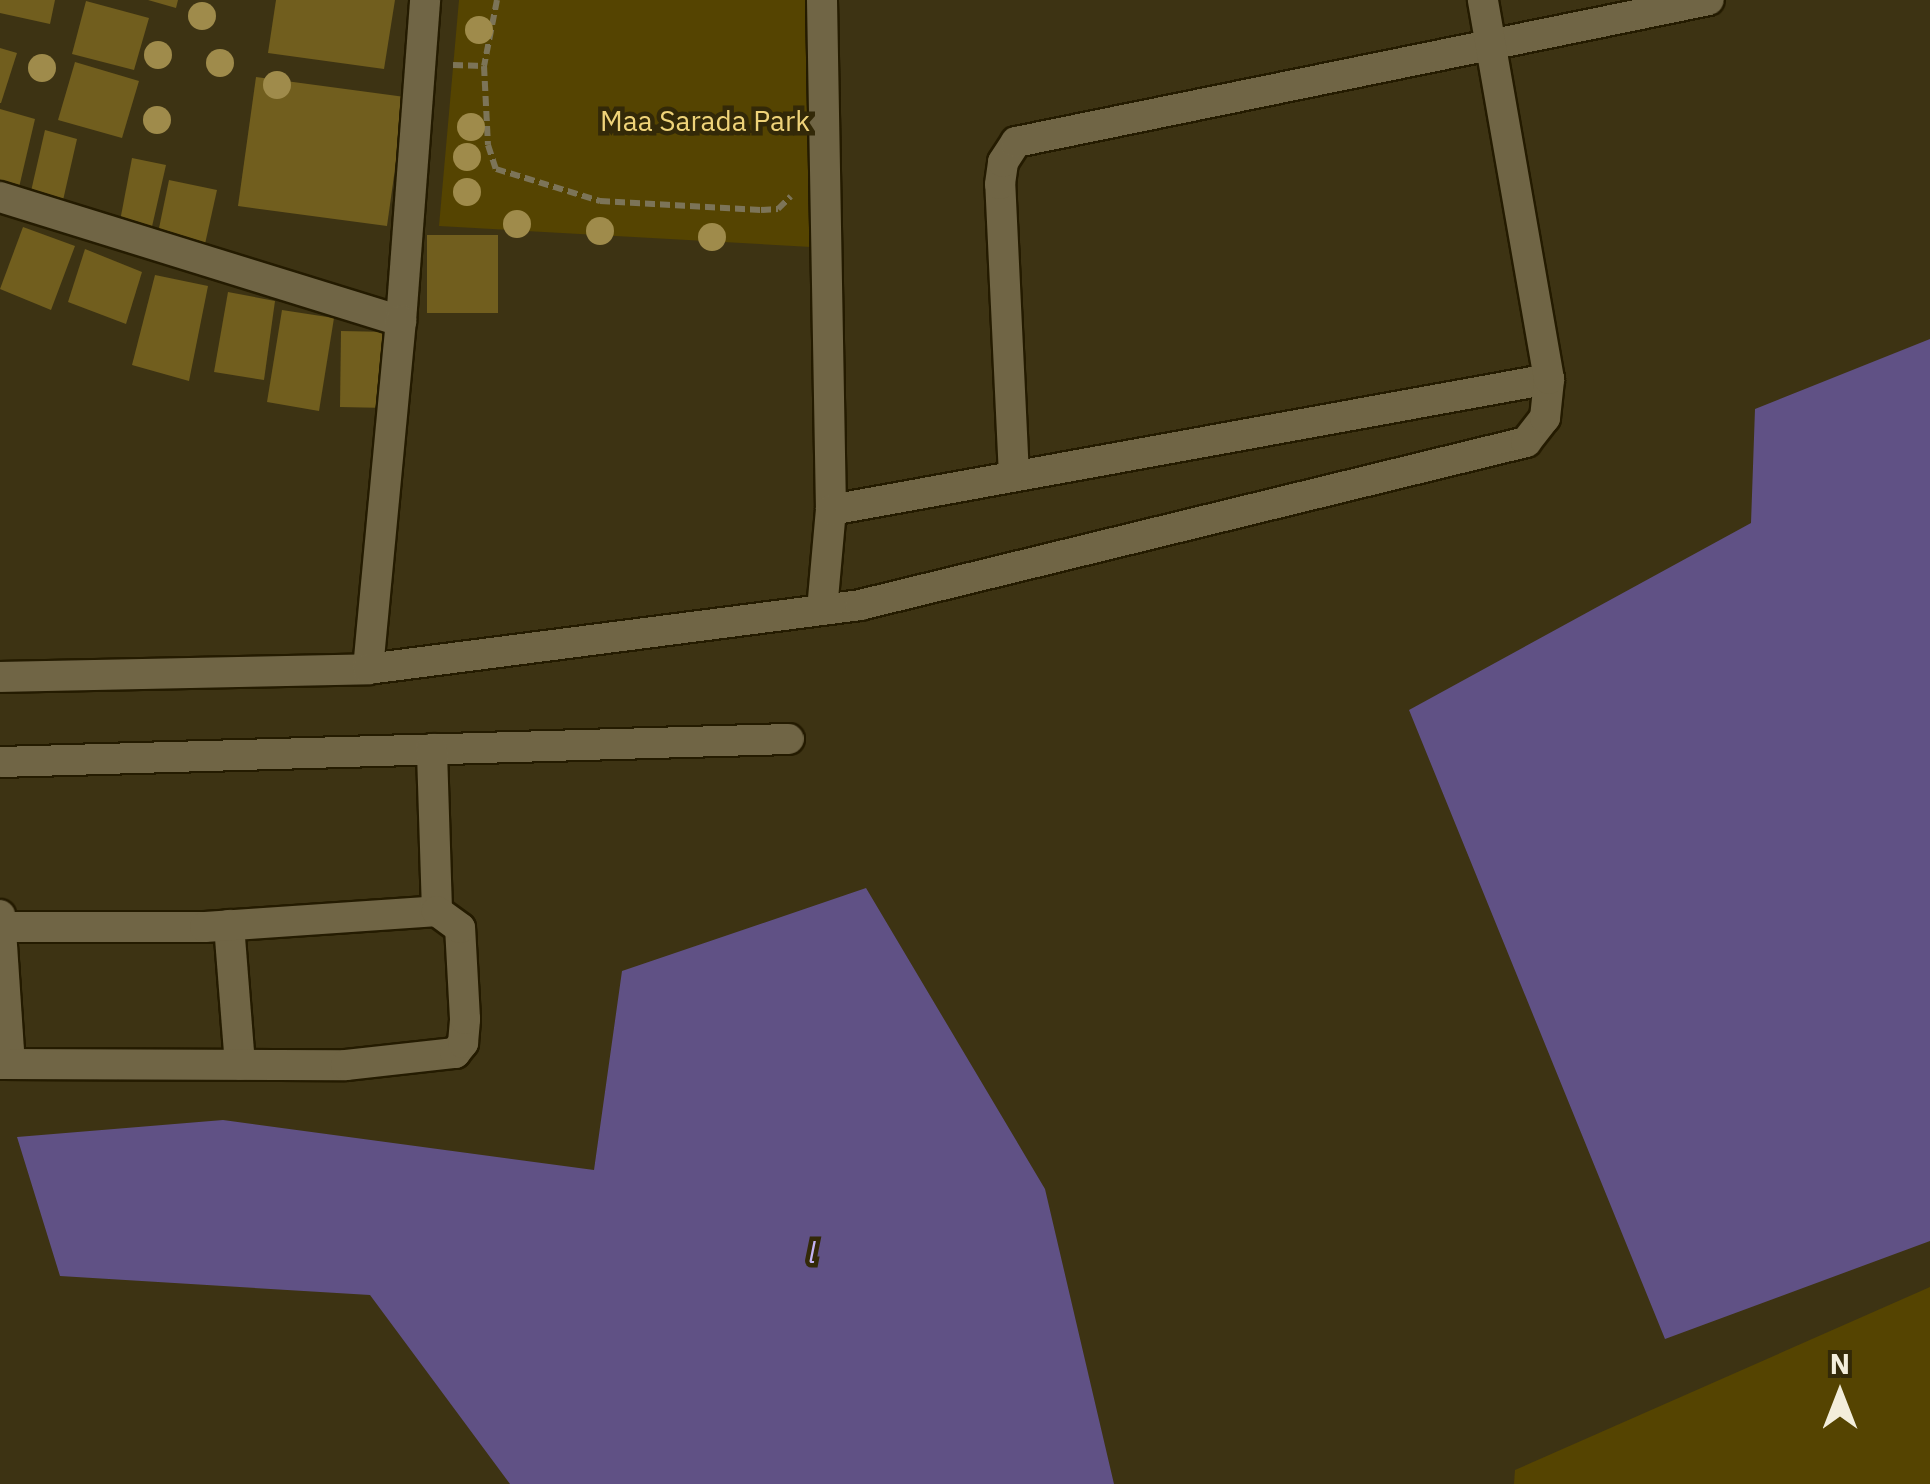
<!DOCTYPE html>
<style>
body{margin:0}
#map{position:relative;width:1930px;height:1484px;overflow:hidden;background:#3d3313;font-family:"IBM Plex Sans",sans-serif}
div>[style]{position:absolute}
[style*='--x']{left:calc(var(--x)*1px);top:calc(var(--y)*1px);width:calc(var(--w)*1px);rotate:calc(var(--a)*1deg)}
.green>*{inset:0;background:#554401}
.water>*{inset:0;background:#605185}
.building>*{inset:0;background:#715e1e}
.path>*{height:6px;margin-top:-3px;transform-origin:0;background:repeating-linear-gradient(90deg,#7c7458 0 10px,transparent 0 15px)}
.roads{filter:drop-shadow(2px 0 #241b00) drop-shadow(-2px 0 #241b00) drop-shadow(0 2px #241b00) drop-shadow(0 -2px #241b00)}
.minor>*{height:30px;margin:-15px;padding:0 15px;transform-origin:15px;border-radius:15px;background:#706545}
.trees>*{width:28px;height:28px;margin:-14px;border-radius:50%;background:#9f8b4b}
span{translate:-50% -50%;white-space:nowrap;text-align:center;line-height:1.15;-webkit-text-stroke:9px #332908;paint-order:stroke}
.park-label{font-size:28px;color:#efd379}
.water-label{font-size:30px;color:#c4b4f5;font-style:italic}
.north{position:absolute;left:1790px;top:1344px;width:100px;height:100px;-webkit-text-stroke:8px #332908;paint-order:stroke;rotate:0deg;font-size:28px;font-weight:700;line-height:40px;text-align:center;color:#f3eedb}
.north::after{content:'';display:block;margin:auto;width:35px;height:45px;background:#f3eedb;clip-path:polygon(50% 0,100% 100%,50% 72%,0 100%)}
</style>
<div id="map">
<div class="green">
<div style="clip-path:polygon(459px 0,831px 0,829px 248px,439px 226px)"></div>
<div style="clip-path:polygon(1930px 1287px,1930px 1484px,1514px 1484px,1515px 1470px)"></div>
</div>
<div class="water">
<div style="clip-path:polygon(1930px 339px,1930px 1241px,1665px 1339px,1409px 710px,1751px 523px,1755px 409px)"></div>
<div style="clip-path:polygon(866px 888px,1045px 1189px,1114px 1484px,510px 1484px,370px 1295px,60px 1276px,17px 1137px,223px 1120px,594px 1170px,622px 971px)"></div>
</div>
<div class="building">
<div style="clip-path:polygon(0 0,55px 0,50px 24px,0 13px)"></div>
<div style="clip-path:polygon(148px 0,178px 0,176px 8px)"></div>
<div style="clip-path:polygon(276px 0,395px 0,384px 69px,268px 53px)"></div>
<div style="clip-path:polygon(86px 1px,149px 18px,134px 70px,72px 54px)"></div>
<div style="clip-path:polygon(0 48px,17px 53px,1px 103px,0 103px)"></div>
<div style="clip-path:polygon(75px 62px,139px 81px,122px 138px,58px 120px)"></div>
<div style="clip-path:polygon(256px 77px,405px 97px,387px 226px,238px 206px)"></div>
<div style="clip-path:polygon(0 109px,35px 119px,17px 196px,0 190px)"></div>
<div style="clip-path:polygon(45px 130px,77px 139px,61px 209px,29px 200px)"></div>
<div style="clip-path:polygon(132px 158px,166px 165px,151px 231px,120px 221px)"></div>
<div style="clip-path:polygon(169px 180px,217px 190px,205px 244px,158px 233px)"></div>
<div style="clip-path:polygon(23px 227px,75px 246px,51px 310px,0 289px)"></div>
<div style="clip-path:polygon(427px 235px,498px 235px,498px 313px,427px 313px)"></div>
<div style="clip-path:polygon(85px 249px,142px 272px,126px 324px,68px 302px)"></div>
<div style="clip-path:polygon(155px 275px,208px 286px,189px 381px,132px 365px)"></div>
<div style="clip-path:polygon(228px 292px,275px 301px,264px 380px,214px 372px)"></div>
<div style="clip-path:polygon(282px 310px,334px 318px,319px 411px,267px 402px)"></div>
<div style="clip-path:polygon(341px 331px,390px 332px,388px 408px,340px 407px)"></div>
</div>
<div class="path">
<div style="--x:497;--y:0;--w:67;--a:101.1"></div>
<div style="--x:484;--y:66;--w:79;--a:87.1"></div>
<div style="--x:488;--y:145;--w:25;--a:72"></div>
<div style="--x:496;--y:169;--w:109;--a:17.1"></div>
<div style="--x:600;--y:201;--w:161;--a:3.2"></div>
<div style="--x:761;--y:210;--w:17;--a:-3"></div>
<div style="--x:778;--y:209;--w:18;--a:-45"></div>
<div style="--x:453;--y:65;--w:31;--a:2"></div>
</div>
<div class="roads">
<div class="minor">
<div style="--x:822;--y:0;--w:510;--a:88.99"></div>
<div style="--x:0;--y:197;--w:420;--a:17.2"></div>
<div style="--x:401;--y:321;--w:322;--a:-85.7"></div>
<div style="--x:1014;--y:476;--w:292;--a:-92.7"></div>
<div style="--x:1000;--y:184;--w:22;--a:-82"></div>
<div style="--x:1003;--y:162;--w:24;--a:-57"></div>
<div style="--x:1016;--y:142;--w:707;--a:-11.58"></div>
<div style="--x:822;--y:610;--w:100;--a:-84.9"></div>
<div style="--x:831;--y:510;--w:730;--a:-10.34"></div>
<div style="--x:368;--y:669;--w:350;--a:-84.6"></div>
<div style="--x:0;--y:677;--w:368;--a:-1.2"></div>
<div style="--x:368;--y:669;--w:496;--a:-7.4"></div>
<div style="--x:860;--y:605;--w:686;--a:-13.75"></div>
<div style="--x:1526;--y:442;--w:31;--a:-52"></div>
<div style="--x:1545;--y:418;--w:39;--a:-84"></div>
<div style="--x:1549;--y:379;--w:385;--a:-99.9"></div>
<div style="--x:0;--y:762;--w:789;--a:-1.67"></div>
<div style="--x:0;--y:915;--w:149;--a:86.2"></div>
<div style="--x:229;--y:925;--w:140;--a:85.5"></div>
<div style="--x:0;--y:927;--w:205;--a:0"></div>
<div style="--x:205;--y:927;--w:233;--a:-3.9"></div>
<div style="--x:437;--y:911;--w:162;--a:-91.8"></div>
<div style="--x:0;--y:1064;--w:346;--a:0.2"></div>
<div style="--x:346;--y:1065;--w:110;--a:-6.3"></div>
<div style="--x:455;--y:1053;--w:13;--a:-51"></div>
<div style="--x:463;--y:1043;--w:24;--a:-85"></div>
<div style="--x:465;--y:1019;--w:91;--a:-93.1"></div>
<div style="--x:460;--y:928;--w:29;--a:-144"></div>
</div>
</div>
<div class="trees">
<div style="left:202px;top:16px"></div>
<div style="left:479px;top:30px"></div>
<div style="left:158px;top:55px"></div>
<div style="left:220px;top:63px"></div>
<div style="left:42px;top:68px"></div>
<div style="left:277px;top:85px"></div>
<div style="left:157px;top:120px"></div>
<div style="left:471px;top:127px"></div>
<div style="left:467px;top:157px"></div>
<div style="left:467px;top:192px"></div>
<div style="left:517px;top:224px"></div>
<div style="left:600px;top:231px"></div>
<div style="left:712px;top:237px"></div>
</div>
<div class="park-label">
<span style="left:705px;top:121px">Maa Sarada Park</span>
</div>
<div class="water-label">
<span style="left:812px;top:1252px">l</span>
</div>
<div class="north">N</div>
</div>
